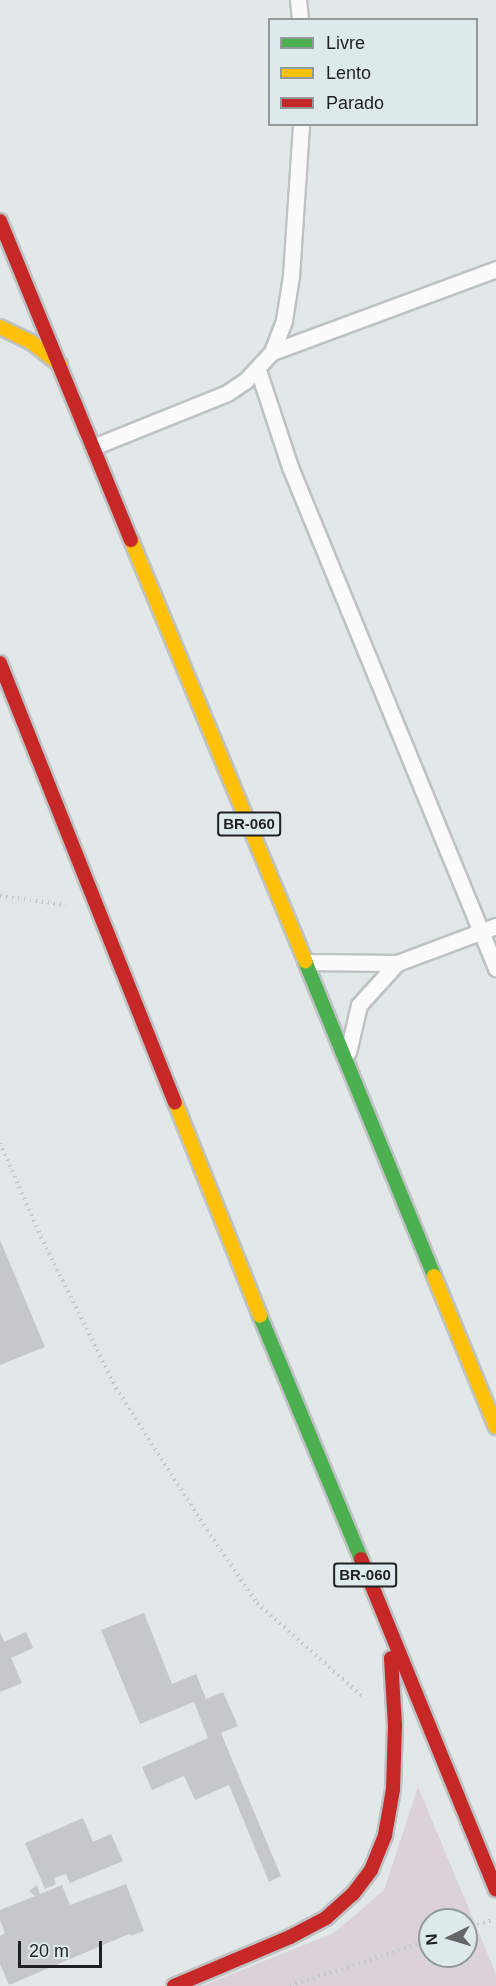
<!DOCTYPE html>
<style>
body{margin:0}
#map{position:relative;width:496px;height:1986px;overflow:hidden;background:#e2e7e8;font-family:Helvetica,sans-serif}
div>[style]{position:absolute}
[style*='--x']{left:calc(var(--x)*1px);top:calc(var(--y)*1px);width:calc(var(--w)*1px);rotate:calc(var(--a)*1deg)}
.green>*{inset:0;background:#dad2d8}
.building>*{inset:0;background:#c4c8c9}
.path>*{height:4px;margin-top:-2px;transform-origin:0;background:repeating-linear-gradient(90deg,#c4c6c7 0 1.5px,transparent 0 6px)}
.roads{filter:drop-shadow(2px 0 #bec2c3) drop-shadow(-2px 0 #bec2c3) drop-shadow(0 2px #bec2c3) drop-shadow(0 -2px #bec2c3)}
.lane>*{height:15px;margin:-7.5px;padding:0 7.5px;transform-origin:7.5px;border-radius:7.5px;background:#fbfbfc}
.fast>*{height:14px;margin:-7px;padding:0 7px;transform-origin:7px;border-radius:7px;background:#4caf50}
.slow>*{height:14px;margin:-7px;padding:0 7px;transform-origin:7px;border-radius:7px;background:#ffc107}
.jam>*{height:14px;margin:-7px;padding:0 7px;transform-origin:7px;border-radius:7px;background:#c62828}
span{translate:-50% -50%;white-space:nowrap;text-align:center;line-height:1.15;-webkit-text-stroke:5px #dee9ec;paint-order:stroke}
.shield-label span{padding:2px 4px;background:#dee9ec;border:2px solid;border-radius:4px;-webkit-text-stroke-width:0}
.shield-label{font-size:15px;color:#1e2122;font-weight:700}
.legend{position:absolute;left:268px;top:18px;width:210px;height:108px;box-sizing:border-box;background:#dee9ec;border:2px solid #91999b;margin:0;padding:8px 10px;list-style:none;font-size:18px;color:#1e2122}
.legend li{display:flex;align-items:center;gap:12px;height:30px}
.legend b{width:30px;border:2px solid #91999b}
.north{position:absolute;left:418px;top:1908px;width:60px;height:60px;box-sizing:border-box;background:#dee9ec;border:2px solid #91999b;border-radius:50%;rotate:265deg;font-size:16px;font-weight:700;line-height:24px;text-align:center;color:#1e2122}
.north::after{content:'';display:block;margin:auto;width:21px;height:27px;background:#636667;clip-path:polygon(50% 0,100% 100%,50% 72%,0 100%)}
.scale{position:absolute;left:18px;top:1941px;width:84px;height:27px;box-sizing:border-box;border:3px solid #1e2122;border-top:0;padding-left:8px;font-size:18px;line-height:21px;white-space:nowrap;color:#1e2122;-webkit-text-stroke:4px #dee9ec;paint-order:stroke}
</style>
<div id="map">
<div class="green">
<div style="clip-path:polygon(evenodd,418px 1787px,496px 1974px,496px 1986px,202px 1986px,334px 1933px,384px 1890px,418px 1787px,430px 1920px,466px 1920px,466px 1956px,430px 1956px,430px 1920px)"></div>
</div>
<div class="building">
<div style="clip-path:polygon(0 1240px,45px 1347px,0 1365px)"></div>
<div style="clip-path:polygon(144px 1613px,172px 1684px,196px 1674px,206px 1699px,223px 1692px,238px 1726px,221px 1733px,281px 1876px,269px 1882px,229px 1785px,195px 1800px,184px 1776px,152px 1790px,142px 1767px,208px 1738px,194px 1702px,140px 1724px,101px 1630px)"></div>
<div style="clip-path:polygon(0 1632px,4px 1642px,26px 1632px,33px 1648px,11px 1658px,22px 1683px,0 1692px)"></div>
<div style="clip-path:polygon(83px 1818px,93px 1842px,111px 1834px,123px 1861px,70px 1883px,66px 1874px,54px 1878px,56px 1884px,45px 1889px,25px 1843px)"></div>
<div style="clip-path:polygon(126px 1884px,144px 1931px,131px 1936px,129px 1934px,9px 1985px,0 1964px,0 1936px,5px 1933px,0 1920px,0 1910px,35px 1896px,29px 1891px,37px 1885px,40px 1894px,62px 1885px,70px 1905px)"></div>
</div>
<div class="path">
<div style="--x:0;--y:896;--w:66;--a:7.9"></div>
<div style="--x:0;--y:1143;--w:103;--a:66.4"></div>
<div style="--x:41;--y:1237;--w:169;--a:63.6"></div>
<div style="--x:116;--y:1388;--w:169;--a:57.3"></div>
<div style="--x:207;--y:1530;--w:88;--a:55.6"></div>
<div style="--x:257;--y:1603;--w:140;--a:41.5"></div>
<div style="--x:466;--y:1928;--w:27;--a:-17"></div>
<div style="--x:290;--y:1986;--w:147;--a:-18.2"></div>
</div>
<div class="roads">
<div class="lane">
<div style="--x:298;--y:0;--w:20;--a:84"></div>
<div style="--x:272;--y:352;--w:239;--a:-20.3"></div>
<div style="--x:258;--y:370;--w:102;--a:71.7"></div>
<div style="--x:290;--y:467;--w:542;--a:67.65"></div>
<div style="--x:93;--y:447;--w:144;--a:-21.9"></div>
<div style="--x:227;--y:393;--w:22;--a:-34"></div>
<div style="--x:245;--y:381;--w:40;--a:-47"></div>
<div style="--x:272;--y:352;--w:34;--a:-69"></div>
<div style="--x:284;--y:320;--w:45;--a:-81"></div>
<div style="--x:291;--y:276;--w:152;--a:-86.2"></div>
<div style="--x:306;--y:962;--w:91;--a:0.6"></div>
<div style="--x:397;--y:963;--w:106;--a:-20.5"></div>
<div style="--x:348;--y:1052;--w:48;--a:-76.8"></div>
<div style="--x:359;--y:1005;--w:57;--a:-47.9"></div>
</div>
<div class="fast">
<div style="--x:305;--y:961;--w:340;--a:67.7"></div>
<div style="--x:260;--y:1316;--w:263;--a:67.4"></div>
</div>
<div class="slow">
<div style="--x:0;--y:327;--w:34;--a:26"></div>
<div style="--x:31;--y:342;--w:37;--a:38"></div>
<div style="--x:131;--y:540;--w:456;--a:67.5"></div>
<div style="--x:175;--y:1102;--w:230;--a:68.3"></div>
<div style="--x:434;--y:1276;--w:163;--a:67.7"></div>
</div>
<div class="jam">
<div style="--x:0;--y:221;--w:345;--a:67.7"></div>
<div style="--x:0;--y:663;--w:473;--a:68.3"></div>
<div style="--x:361;--y:1559;--w:357;--a:67.8"></div>
<div style="--x:174;--y:1986;--w:126;--a:-22.9"></div>
<div style="--x:290;--y:1937;--w:41;--a:-27.8"></div>
<div style="--x:326;--y:1918;--w:36;--a:-42"></div>
<div style="--x:353;--y:1894;--w:30;--a:-53"></div>
<div style="--x:371;--y:1870;--w:38;--a:-68"></div>
<div style="--x:385;--y:1835;--w:47;--a:-80.1"></div>
<div style="--x:393;--y:1789;--w:63;--a:-88.2"></div>
<div style="--x:395;--y:1726;--w:68;--a:-93.4"></div>
</div>
</div>
<div class="shield-label">
<span style="left:249px;top:824px">BR-060</span>
<span style="left:365px;top:1575px">BR-060</span>
</div>
<ul class="legend">
<li><b style="height:8px;background:#4caf50"></b>Livre</li>
<li><b style="height:8px;background:#ffc107"></b>Lento</li>
<li><b style="height:8px;background:#c62828"></b>Parado</li>
</ul>
<div class="north">N</div>
<div class="scale">20 m</div>
</div>
